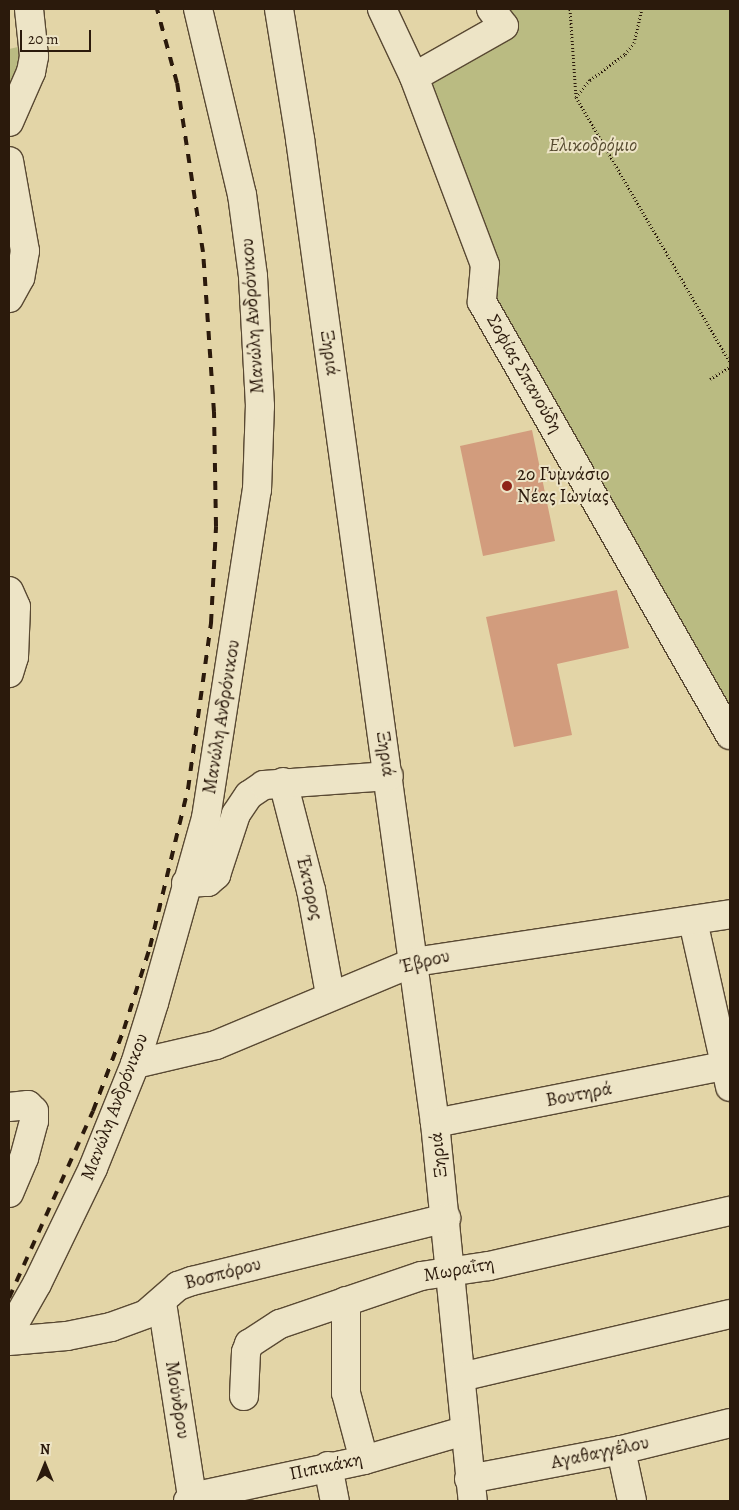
<!DOCTYPE html>
<meta charset="utf-8">
<style>
body{margin:0}
#map{position:relative;width:739px;height:1510px;overflow:hidden;background:#e3d5a7;font-family:Alegreya,serif}
div>[style]{position:absolute}
[style*='--x']{left:calc(var(--x)*1px);top:calc(var(--y)*1px);width:calc(var(--w)*1px);rotate:calc(var(--a)*1deg)}
.green>*{inset:0;background:#babb82}
.building>*{inset:0;background:#d29c7d}
.path>*{height:3px;margin-top:-1.5px;transform-origin:0;background:repeating-linear-gradient(90deg,#2b1a0c 0 1px,transparent 0 3.5px)}
.roads{filter:drop-shadow(1px 0 #594933) drop-shadow(-1px 0 #594933) drop-shadow(0 1px #594933) drop-shadow(0 -1px #594933)}
.minor>*{height:28px;margin:-14px;padding:0 14px;transform-origin:14px;border-radius:14px;background:#ede4c6}
.rail>*{height:4px;margin-top:-2px;transform-origin:0;background:repeating-linear-gradient(90deg,#2b1a0c 0 9px,transparent 0 18px)}
.dots>*{width:14px;height:14px;translate:-50% -50%;box-sizing:border-box;border:2px solid #ede4c6;border-radius:50%}
span{translate:-50% -50%;white-space:nowrap;text-align:center;line-height:1.15;-webkit-text-stroke:4px #ede4c6;paint-order:stroke}
.park-label{font-size:19px;color:#564a2f;font-style:italic}
.street-label{font-size:19px;color:#2b1a0c}
.poi-label{font-size:19px;color:#2b1a0c}
.left{translate:0 -50%;text-align:left}
.frame{position:absolute;inset:0;border:10px solid #2b1a0c;pointer-events:none}
.north{position:absolute;left:20px;top:1440px;width:50px;height:50px;-webkit-text-stroke:4px #ede4c6;paint-order:stroke;rotate:0deg;font-size:14px;font-weight:700;line-height:20px;text-align:center;color:#2b1a0c}
.north::after{content:'';display:block;margin:auto;width:18px;height:22px;background:#2b1a0c;clip-path:polygon(50% 0,100% 100%,50% 72%,0 100%)}
.scale{position:absolute;left:20px;top:30px;width:71px;height:22px;box-sizing:border-box;border:2px solid #2b1a0c;border-top:0;padding-left:6px;font-size:15px;line-height:18px;white-space:nowrap;color:#2b1a0c;-webkit-text-stroke:4px #ede4c6;paint-order:stroke}
</style>
<div id="map">
<div class="green">
<div style="clip-path:polygon(500px 9px,730px 9px,730px 721px,488px 300px,421px 80px)"></div>
<div style="clip-path:polygon(27px 45px,9px 106px,9px 49px)"></div>
</div>
<div class="building">
<div style="clip-path:polygon(532px 430px,555px 541px,483px 556px,460px 446px)"></div>
<div style="clip-path:polygon(617px 590px,629px 648px,557px 664px,572px 735px,514px 747px,486px 617px)"></div>
</div>
<div class="path">
<div style="--x:570;--y:9;--w:88;--a:86.1"></div>
<div style="--x:576;--y:97;--w:22;--a:-51"></div>
<div style="--x:590;--y:80;--w:44;--a:-36.6"></div>
<div style="--x:625;--y:54;--w:14;--a:-51"></div>
<div style="--x:634;--y:43;--w:35;--a:-77"></div>
<div style="--x:576;--y:97;--w:307;--a:59.9"></div>
<div style="--x:710;--y:379;--w:23;--a:-31"></div>
</div>
<div class="roads">
<div class="minor">
<div style="--x:279;--y:9;--w:132;--a:80.8"></div>
<div style="--x:300;--y:139;--w:993;--a:82.19"></div>
<div style="--x:435;--y:1123;--w:380;--a:84.3"></div>
<div style="--x:382;--y:9;--w:75;--a:64.8"></div>
<div style="--x:491;--y:9;--w:21;--a:53"></div>
<div style="--x:504;--y:26;--w:103;--a:150.5"></div>
<div style="--x:414;--y:77;--w:201;--a:69.3"></div>
<div style="--x:485;--y:265;--w:37;--a:95"></div>
<div style="--x:482;--y:302;--w:499;--a:60.2"></div>
<div style="--x:9;--y:122;--w:55;--a:-66.3"></div>
<div style="--x:31;--y:72;--w:16;--a:-79"></div>
<div style="--x:34;--y:56;--w:47;--a:-96.1"></div>
<div style="--x:9;--y:161;--w:91;--a:79.9"></div>
<div style="--x:25;--y:251;--w:27;--a:100"></div>
<div style="--x:20;--y:278;--w:23;--a:119"></div>
<div style="--x:9;--y:591;--w:17;--a:66"></div>
<div style="--x:16;--y:607;--w:50;--a:92.3"></div>
<div style="--x:14;--y:657;--w:17;--a:107"></div>
<div style="--x:283;--y:782;--w:112;--a:75.5"></div>
<div style="--x:311;--y:890;--w:107;--a:79.7"></div>
<div style="--x:186;--y:883;--w:22;--a:-3"></div>
<div style="--x:208;--y:882;--w:11;--a:-41"></div>
<div style="--x:216;--y:875;--w:64;--a:-71.8"></div>
<div style="--x:236;--y:814;--w:23;--a:-56"></div>
<div style="--x:249;--y:795;--w:18;--a:-34"></div>
<div style="--x:264;--y:785;--w:125;--a:-4.1"></div>
<div style="--x:693;--y:921;--w:170;--a:77.4"></div>
<div style="--x:135;--y:1064;--w:83;--a:-13.2"></div>
<div style="--x:216;--y:1045;--w:215;--a:-22.7"></div>
<div style="--x:414;--y:962;--w:320;--a:-8.6"></div>
<div style="--x:9;--y:1107;--w:19;--a:-6"></div>
<div style="--x:28;--y:1105;--w:8;--a:45"></div>
<div style="--x:34;--y:1111;--w:10;--a:90"></div>
<div style="--x:34;--y:1121;--w:38;--a:105"></div>
<div style="--x:24;--y:1158;--w:38;--a:113"></div>
<div style="--x:435;--y:1123;--w:294;--a:-11.2"></div>
<div style="--x:346;--y:1301;--w:92;--a:90"></div>
<div style="--x:346;--y:1393;--w:69;--a:75"></div>
<div style="--x:162;--y:1303;--w:196;--a:81.2"></div>
<div style="--x:9;--y:1333;--w:56;--a:-60.3"></div>
<div style="--x:37;--y:1284;--w:129;--a:-64.2"></div>
<div style="--x:93;--y:1168;--w:112;--a:-68"></div>
<div style="--x:135;--y:1064;--w:64;--a:-72.7"></div>
<div style="--x:154;--y:1003;--w:192;--a:-74.3"></div>
<div style="--x:206;--y:818;--w:332;--a:-81.2"></div>
<div style="--x:257;--y:490;--w:84;--a:-88"></div>
<div style="--x:260;--y:406;--w:130;--a:-93.1"></div>
<div style="--x:253;--y:276;--w:82;--a:-97.7"></div>
<div style="--x:242;--y:195;--w:191;--a:-103.3"></div>
<div style="--x:9;--y:1341;--w:58;--a:-4.9"></div>
<div style="--x:67;--y:1336;--w:45;--a:-11.6"></div>
<div style="--x:111;--y:1327;--w:37;--a:-20"></div>
<div style="--x:146;--y:1314;--w:43;--a:-41.2"></div>
<div style="--x:178;--y:1286;--w:15;--a:-20"></div>
<div style="--x:192;--y:1281;--w:262;--a:-13.9"></div>
<div style="--x:461;--y:1377;--w:276;--a:-13.2"></div>
<div style="--x:244;--y:1396;--w:44;--a:-87.4"></div>
<div style="--x:246;--y:1352;--w:9;--a:-69"></div>
<div style="--x:249;--y:1344;--w:37;--a:-33"></div>
<div style="--x:280;--y:1324;--w:149;--a:-18.8"></div>
<div style="--x:421;--y:1276;--w:69;--a:-8.4"></div>
<div style="--x:489;--y:1266;--w:247;--a:-12.9"></div>
<div style="--x:621;--y:1450;--w:52;--a:77.8"></div>
<div style="--x:328;--y:1466;--w:36;--a:79"></div>
<div style="--x:469;--y:1479;--w:155;--a:-10.8"></div>
<div style="--x:621;--y:1450;--w:112;--a:-13.9"></div>
<div style="--x:188;--y:1501;--w:6;--a:-45"></div>
<div style="--x:192;--y:1497;--w:176;--a:-12.1"></div>
<div style="--x:364;--y:1460;--w:104;--a:-16.2"></div>
</div>
</div>
<div class="rail">
<div style="--x:9;--y:1298;--w:205;--a:-65.8"></div>
<div style="--x:93;--y:1111;--w:88;--a:-69.3"></div>
<div style="--x:124;--y:1029;--w:86;--a:-72.4"></div>
<div style="--x:150;--y:947;--w:163;--a:-76.5"></div>
<div style="--x:188;--y:789;--w:168;--a:-82.1"></div>
<div style="--x:211;--y:623;--w:97;--a:-87"></div>
<div style="--x:216;--y:526;--w:114;--a:-91"></div>
<div style="--x:214;--y:412;--w:160;--a:-93.9"></div>
<div style="--x:203;--y:252;--w:171;--a:-98.7"></div>
<div style="--x:177;--y:83;--w:77;--a:-105.1"></div>
</div>
<div class="dots">
<div style="left:507px;top:486px;background:#8f2418"></div>
</div>
<div class="park-label">
<span style="left:593px;top:146px">Ελικοδρόμιο</span>
</div>
<div class="street-label">
<span style="left:253px;top:316px;rotate:-94deg">Μανώλη Ανδρόνικου</span>
<span style="left:329px;top:353px;rotate:82deg">Ξηριά</span>
<span style="left:524px;top:374px;rotate:60deg">Σοφίας Σπανούδη</span>
<span style="left:222px;top:717px;rotate:-81deg">Μανώλη Ανδρόνικου</span>
<span style="left:385px;top:754px;rotate:82deg">Ξηριά</span>
<span style="left:309px;top:888px;rotate:77deg">Έκτορος</span>
<span style="left:425px;top:962px;rotate:-14deg">Έβρου</span>
<span style="left:579px;top:1095px;rotate:-11deg">Βουτηρά</span>
<span style="left:115px;top:1107px;rotate:-69deg">Μανώλη Ανδρόνικου</span>
<span style="left:439px;top:1155px;rotate:-97deg">Ξηριά</span>
<span style="left:459px;top:1270px;rotate:-10deg">Μωραΐτη</span>
<span style="left:223px;top:1274px;rotate:-15deg">Βοσπόρου</span>
<span style="left:177px;top:1400px;rotate:81deg">Μούνδρου</span>
<span style="left:600px;top:1453px;rotate:-12deg">Αγαθαγγέλου</span>
<span style="left:326px;top:1467px;rotate:-12deg">Πιπικάκη</span>
</div>
<div class="poi-label">
<span class="left" style="left:517px;top:486px">2ο Γυμνάσιο<br>Νέας Ιωνίας</span>
</div>
<div class="frame"></div>
<div class="north">N</div>
<div class="scale">20 m</div>
</div>
